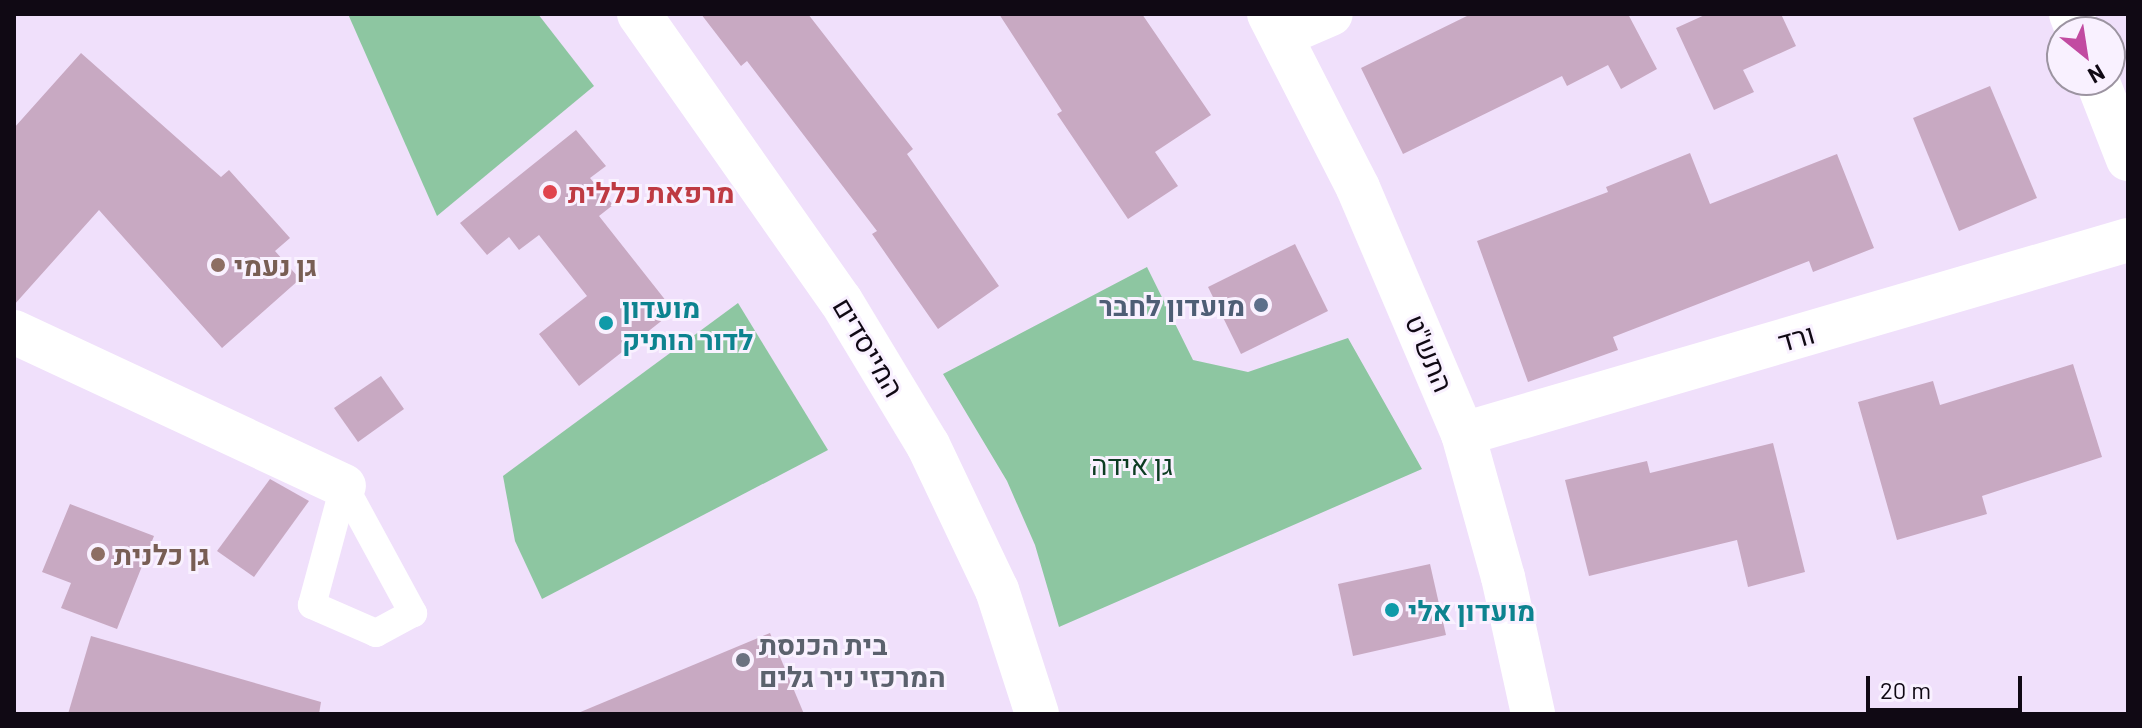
<!DOCTYPE html>
<meta charset="utf-8">
<style>
body{margin:0}
#map{position:relative;width:2142px;height:728px;overflow:hidden;background:#f0e0fb;font-family:Barlow,Heebo,sans-serif}
div>[style]{position:absolute}
[style*='--x']{left:calc(var(--x)*1px);top:calc(var(--y)*1px);width:calc(var(--w)*1px);rotate:calc(var(--a)*1deg)}
.green>*{inset:0;background:#8dc6a1}
.building>*{inset:0;background:#c8a9c2}
.lane>*{height:28px;margin:-14px;padding:0 14px;transform-origin:14px;border-radius:14px;background:#fff}
.street>*{height:44px;margin:-22px;padding:0 22px;transform-origin:22px;border-radius:22px;background:#fff}
.secondary>*{height:44px;margin:-22px;padding:0 22px;transform-origin:22px;border-radius:22px;background:#fff}
.dots>*{width:22px;height:22px;translate:-50% -50%;box-sizing:border-box;border:4px solid #f9f1ff;border-radius:50%}
span{translate:-50% -50%;white-space:nowrap;text-align:center;line-height:1.15;-webkit-text-stroke:6px #f9f1ff;paint-order:stroke}
.health-label{font-size:28px;color:#be3a42;font-weight:700}
.left{translate:0 -50%;text-align:left}
.education-label{font-size:28px;color:#785e54;font-weight:700}
.service-label{font-size:28px;color:#4e5e75;font-weight:700}
.right{translate:-100% -50%;text-align:right}
.culture-label{font-size:28px;color:#0d838f;font-weight:700}
.street-label{font-size:28px;color:#100914}
.park-label{font-size:28px;color:#0d3c23}
.worship-label{font-size:28px;color:#5b616d;font-weight:700}
.frame{position:absolute;inset:0;border:16px solid #100914;pointer-events:none}
.north{position:absolute;left:2046px;top:16px;width:80px;height:80px;box-sizing:border-box;background:#f9f1ff;border:2px solid #9c94a1;border-radius:50%;rotate:150deg;font-size:22px;font-weight:700;line-height:32px;text-align:center;color:#100914}
.north::after{content:'';display:block;margin:auto;width:28px;height:36px;background:#c24ba1;clip-path:polygon(50% 0,100% 100%,50% 72%,0 100%)}
.scale{position:absolute;left:1866px;top:676px;width:156px;height:36px;box-sizing:border-box;border:4px solid #100914;border-top:0;padding-left:10px;font-size:24px;line-height:28px;white-space:nowrap;color:#100914;-webkit-text-stroke:6px #f9f1ff;paint-order:stroke}
</style>
<div id="map">
<div class="green">
<div style="clip-path:polygon(348px 14px,538px 14px,594px 86px,437px 216px)"></div>
<div style="clip-path:polygon(1147px 267px,1193px 360px,1248px 372px,1348px 338px,1422px 469px,1059px 627px,1035px 545px,1007px 481px,943px 374px)"></div>
<div style="clip-path:polygon(738px 303px,828px 450px,542px 599px,515px 541px,503px 476px)"></div>
</div>
<div class="building">
<div style="clip-path:polygon(701px 14px,808px 14px,913px 149px,907px 154px,999px 286px,938px 329px,872px 234px,877px 231px,747px 61px,741px 66px)"></div>
<div style="clip-path:polygon(999px 14px,1142px 14px,1211px 115px,1155px 152px,1178px 186px,1128px 219px,1057px 114px,1062px 111px)"></div>
<div style="clip-path:polygon(1471px 14px,1628px 14px,1657px 69px,1621px 89px,1608px 65px,1567px 86px,1562px 76px,1403px 154px,1361px 68px)"></div>
<div style="clip-path:polygon(1707px 14px,1781px 14px,1796px 46px,1743px 70px,1754px 92px,1714px 110px,1676px 28px)"></div>
<div style="clip-path:polygon(81px 53px,221px 177px,229px 170px,290px 238px,275px 251px,300px 279px,222px 348px,99px 210px,14px 305px,14px 128px)"></div>
<div style="clip-path:polygon(1990px 86px,2037px 198px,1959px 231px,1913px 118px)"></div>
<div style="clip-path:polygon(576px 130px,606px 166px,590px 178px,613px 205px,599px 216px,674px 311px,579px 386px,539px 334px,587px 296px,539px 235px,519px 250px,509px 237px,487px 255px,460px 223px)"></div>
<div style="clip-path:polygon(1690px 153px,1710px 204px,1837px 154px,1874px 248px,1813px 272px,1809px 261px,1613px 337px,1618px 350px,1528px 382px,1477px 241px,1608px 192px,1606px 187px)"></div>
<div style="clip-path:polygon(1295px 244px,1328px 311px,1241px 354px,1208px 287px)"></div>
<div style="clip-path:polygon(2073px 364px,2102px 457px,1982px 496px,1987px 514px,1897px 540px,1858px 402px,1933px 381px,1940px 405px)"></div>
<div style="clip-path:polygon(381px 376px,404px 409px,358px 442px,334px 408px)"></div>
<div style="clip-path:polygon(1773px 443px,1805px 572px,1748px 587px,1737px 540px,1589px 576px,1565px 480px,1647px 461px,1650px 473px)"></div>
<div style="clip-path:polygon(270px 479px,309px 501px,254px 577px,217px 551px)"></div>
<div style="clip-path:polygon(70px 504px,154px 536px,117px 629px,61px 608px,71px 583px,42px 572px)"></div>
<div style="clip-path:polygon(1430px 564px,1446px 635px,1353px 656px,1338px 584px)"></div>
<div style="clip-path:polygon(770px 633px,804px 714px,578px 714px,578px 713px)"></div>
<div style="clip-path:polygon(91px 636px,321px 702px,319px 714px,68px 714px)"></div>
</div>
<div class="lane">
<div style="--x:344;--y:486;--w:145;--a:61.5"></div>
<div style="--x:413;--y:613;--w:42;--a:151.6"></div>
<div style="--x:376;--y:633;--w:70;--a:-156.4"></div>
<div style="--x:312;--y:605;--w:123;--a:-74.9"></div>
</div>
<div class="street">
<div style="--x:639;--y:14;--w:351;--a:54.9"></div>
<div style="--x:841;--y:301;--w:168;--a:58.9"></div>
<div style="--x:928;--y:445;--w:161;--a:64.6"></div>
<div style="--x:997;--y:590;--w:130;--a:72.1"></div>
<div style="--x:1269;--y:14;--w:195;--a:62.9"></div>
<div style="--x:1358;--y:188;--w:267;--a:66.9"></div>
<div style="--x:1463;--y:434;--w:148;--a:74.4"></div>
<div style="--x:1503;--y:577;--w:140;--a:77.6"></div>
<div style="--x:1282;--y:35;--w:53;--a:-23.2"></div>
<div style="--x:14;--y:332;--w:364;--a:25"></div>
<div style="--x:1463;--y:434;--w:693;--a:-16.26"></div>
</div>
<div class="secondary">
<div style="--x:2071;--y:14;--w:19;--a:69"></div>
<div style="--x:2097;--y:80;--w:85;--a:68.6"></div>
</div>
<div class="dots">
<div style="left:550px;top:192px;background:#e0444e"></div>
<div style="left:218px;top:265px;background:#8d6e63"></div>
<div style="left:1261px;top:305px;background:#5c6f8a"></div>
<div style="left:606px;top:323px;background:#0f9aa8"></div>
<div style="left:98px;top:554px;background:#8d6e63"></div>
<div style="left:1392px;top:610px;background:#0f9aa8"></div>
<div style="left:743px;top:660px;background:#6b7280"></div>
</div>
<div class="health-label">
<span class="left" style="left:568px;top:192px">מרפאת כללית</span>
</div>
<div class="education-label">
<span class="left" style="left:234px;top:265px">גן נעמי</span>
<span class="left" style="left:114px;top:554px">גן כלנית</span>
</div>
<div class="service-label">
<span class="right" style="left:1245px;top:305px">מועדון לחבר</span>
</div>
<div class="culture-label">
<span class="left" style="left:622px;top:323px">מועדון<br>לדור הותיק</span>
<span class="left" style="left:1408px;top:610px">מועדון אלי</span>
</div>
<div class="street-label">
<span style="left:1796px;top:337px;rotate:-16deg">ורד</span>
<span style="left:869px;top:347px;rotate:59deg">המייסדים</span>
<span style="left:1430px;top:353px;rotate:67deg">התש"ט</span>
</div>
<div class="park-label">
<span style="left:1132px;top:464px">גן אידה</span>
</div>
<div class="worship-label">
<span class="left" style="left:759px;top:660px">בית הכנסת<br>המרכזי ניר גלים</span>
</div>
<div class="frame"></div>
<div class="north">N</div>
<div class="scale">20 m</div>
</div>
